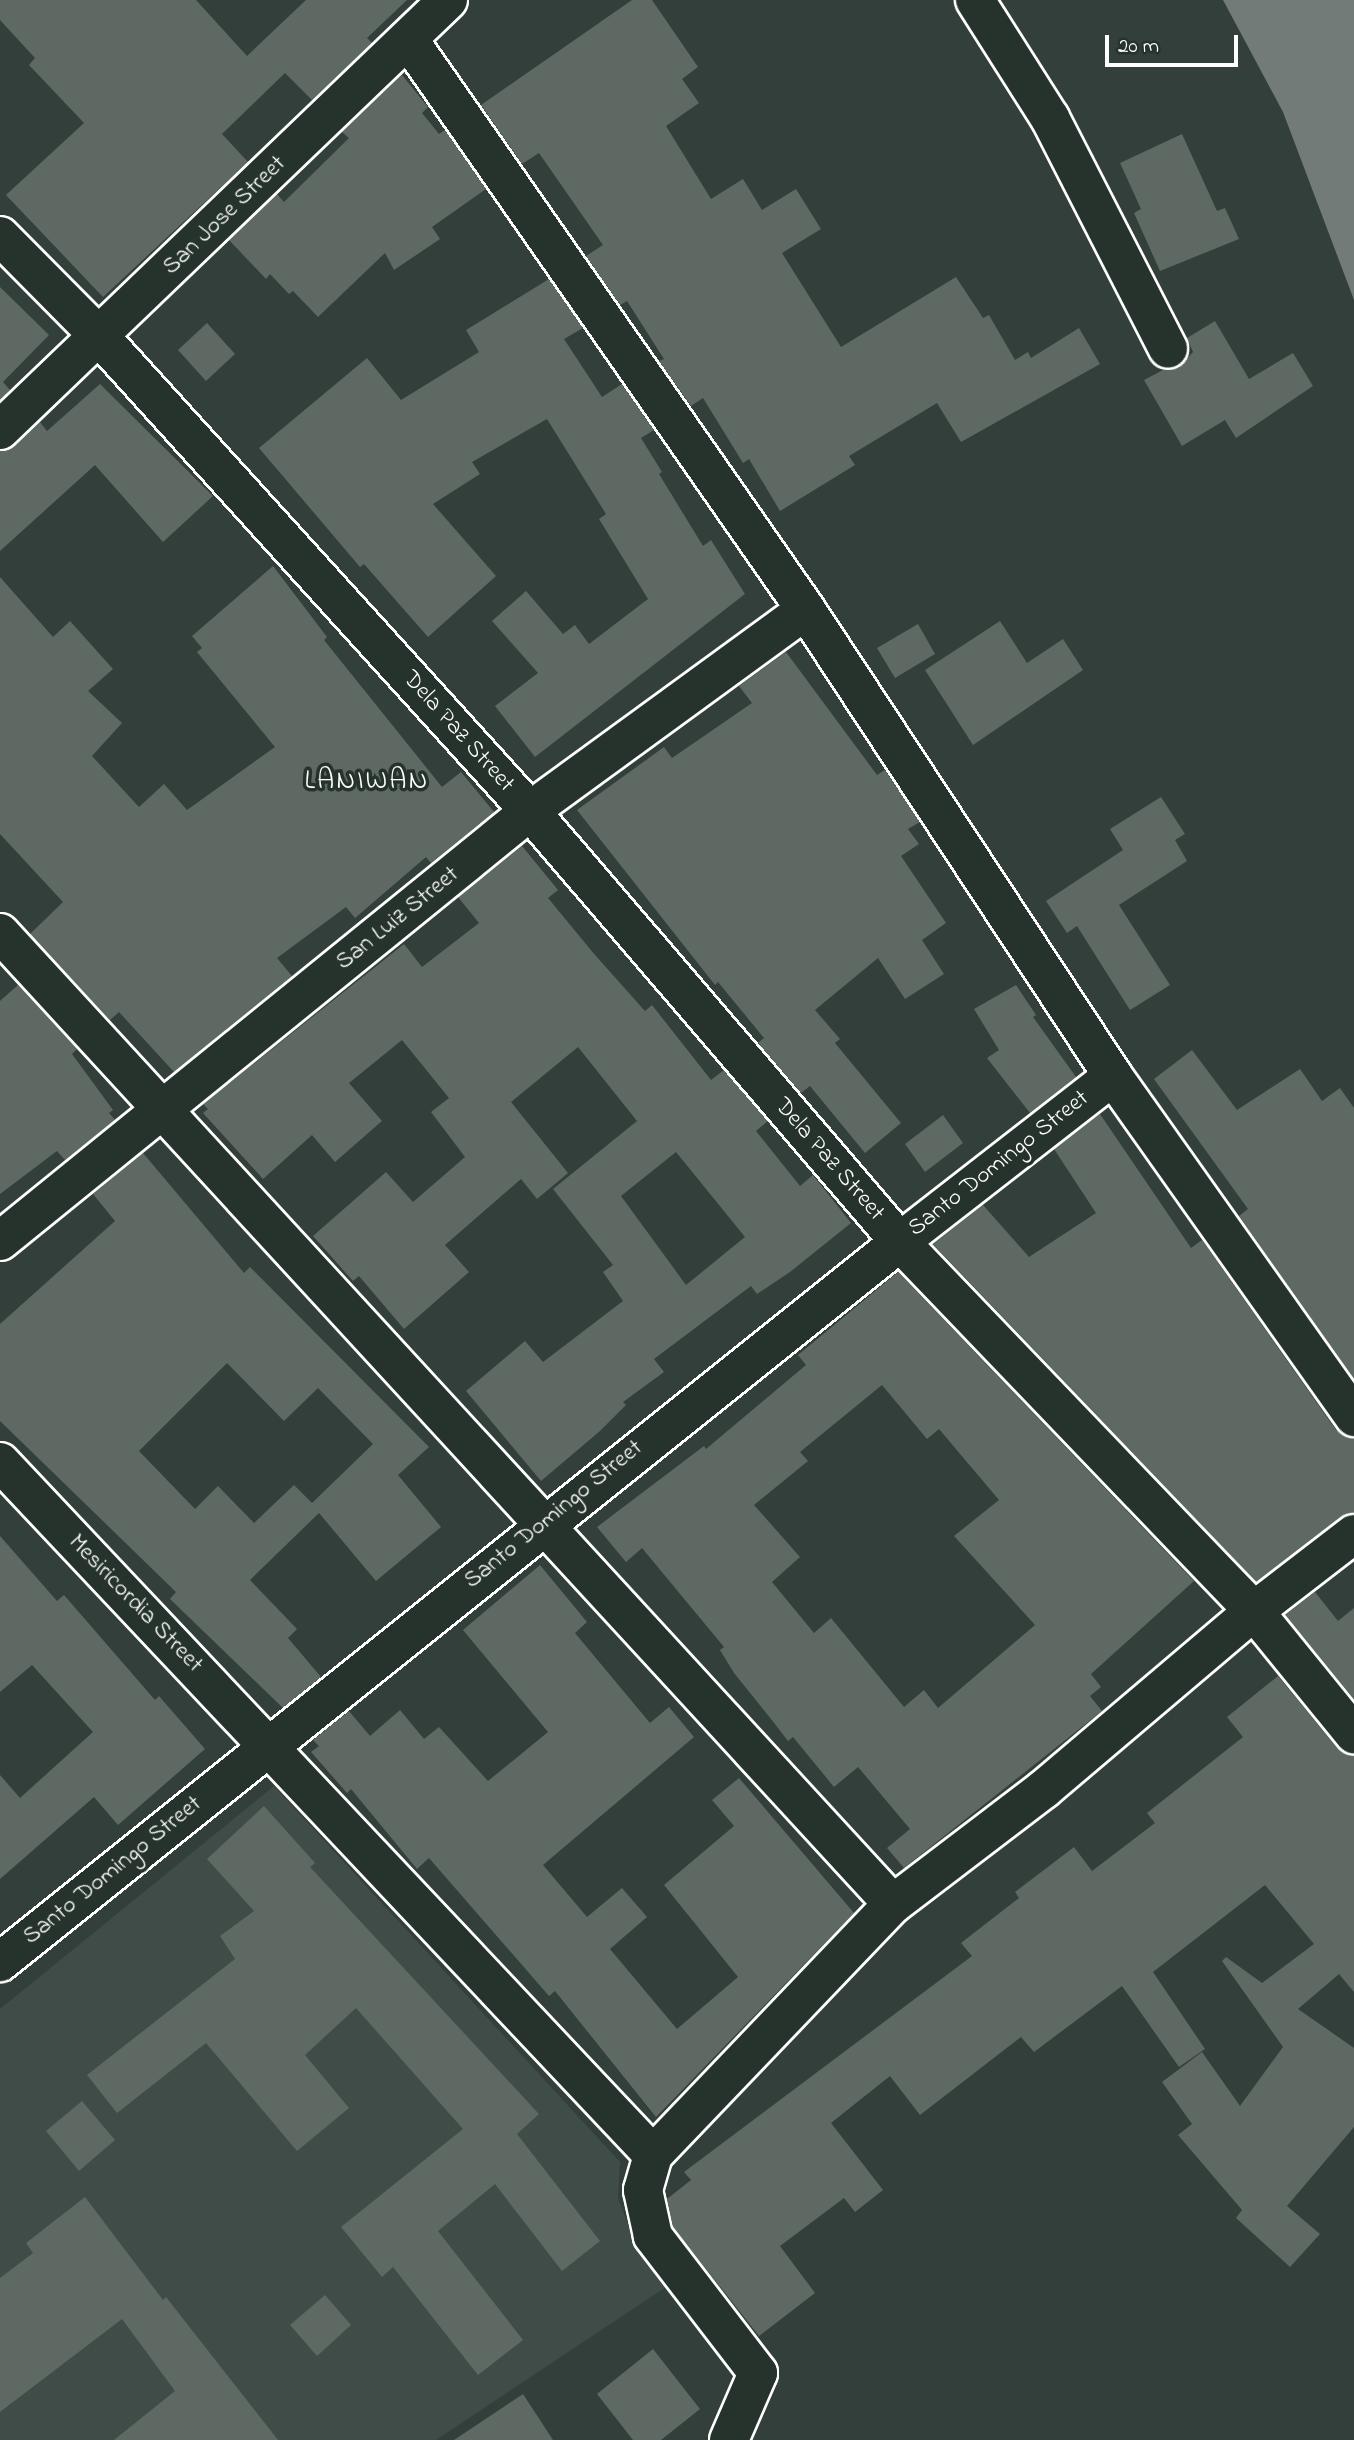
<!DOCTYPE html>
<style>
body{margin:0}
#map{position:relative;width:1354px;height:2440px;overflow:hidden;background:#333f3a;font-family:"Indie Flower",sans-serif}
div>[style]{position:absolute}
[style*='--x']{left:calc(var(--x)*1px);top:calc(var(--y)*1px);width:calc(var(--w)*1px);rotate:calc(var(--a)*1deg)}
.built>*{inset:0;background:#404c47}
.water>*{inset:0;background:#737b78}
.building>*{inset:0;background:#5f6964}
.roads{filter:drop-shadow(2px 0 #fff) drop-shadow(-2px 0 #fff) drop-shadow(0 2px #fff) drop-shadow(0 -2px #fff)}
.minor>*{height:38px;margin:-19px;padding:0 19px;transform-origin:19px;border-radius:19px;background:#26332d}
.major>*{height:38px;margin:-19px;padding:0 19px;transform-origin:19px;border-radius:19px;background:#26332d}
span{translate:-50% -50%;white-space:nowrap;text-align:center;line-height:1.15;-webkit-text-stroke:7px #26332d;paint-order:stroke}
.street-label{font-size:24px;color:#fff}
.quarter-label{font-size:28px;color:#fff;letter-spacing:2px}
.scale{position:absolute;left:1105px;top:35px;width:133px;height:32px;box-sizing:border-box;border:4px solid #fff;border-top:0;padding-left:9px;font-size:21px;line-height:24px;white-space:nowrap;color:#fff;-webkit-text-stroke:5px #26332d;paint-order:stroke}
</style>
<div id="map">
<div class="built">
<div style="clip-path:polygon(274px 1786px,620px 2162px,618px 2198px,637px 2248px,669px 2285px,436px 2440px,0 2440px,0 2009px)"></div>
</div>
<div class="water">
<div style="clip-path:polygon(1223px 0,1354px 0,1354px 300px,1283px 112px)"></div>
</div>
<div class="building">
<div style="clip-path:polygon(0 0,196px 0,247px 56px,306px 0,407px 0,367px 38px,372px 43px,312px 100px,285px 73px,222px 134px,248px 162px,103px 297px,6px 195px,84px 123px,29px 65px,35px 58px,0 20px)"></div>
<div style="clip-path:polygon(632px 0,652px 0,698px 67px,682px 79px,699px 103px,666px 126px,711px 199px,743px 179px,762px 210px,796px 189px,821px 229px,782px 253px,841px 347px,956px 277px,983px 318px,989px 315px,1015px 360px,1028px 352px,1031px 358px,1079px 328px,1100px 364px,961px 442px,937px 403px,849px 456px,855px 465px,780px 511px,749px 459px,743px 463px,703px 398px,691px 406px,659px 361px,664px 359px,627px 301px,620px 305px,586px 256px,603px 245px,539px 153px,522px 164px,481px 105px)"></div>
<div style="clip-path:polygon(402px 75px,428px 107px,422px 113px,439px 134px,445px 130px,486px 189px,432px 227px,440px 239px,394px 270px,385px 253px,318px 317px,293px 291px,289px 294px,270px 274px,266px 279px,229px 240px,277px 194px,284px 202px,349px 138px,342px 132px)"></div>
<div style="clip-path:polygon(1182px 134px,1217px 211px,1225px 208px,1239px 239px,1160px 271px,1134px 213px,1141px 209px,1120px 163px)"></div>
<div style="clip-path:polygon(549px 279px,583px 328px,564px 339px,602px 397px,622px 384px,654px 430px,641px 438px,662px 472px,659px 474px,703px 546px,711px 540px,745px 594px,535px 757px,495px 706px,538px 673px,492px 621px,526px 591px,563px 634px,575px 625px,589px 644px,648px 599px,599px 519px,606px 514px,547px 419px,472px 462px,480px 474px,433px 504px,496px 576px,428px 637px,364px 564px,360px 567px,259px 448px,367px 358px,401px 400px,479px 352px,466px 330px)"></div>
<div style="clip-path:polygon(0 287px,49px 335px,3px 382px,10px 390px,0 400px)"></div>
<div style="clip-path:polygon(1215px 321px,1249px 379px,1293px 353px,1313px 386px,1236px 438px,1225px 420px,1182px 446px,1144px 380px,1163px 370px,1179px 368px,1193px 352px,1187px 338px)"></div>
<div style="clip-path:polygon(207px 323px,235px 354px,206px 381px,178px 350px)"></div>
<div style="clip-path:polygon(100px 384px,213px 496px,163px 542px,95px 465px,0 551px,0 451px,15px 446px,40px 422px,47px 431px)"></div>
<div style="clip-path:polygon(273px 566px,327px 637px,324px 640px,442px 787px,461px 772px,494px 812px,431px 863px,426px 857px,355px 918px,346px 907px,277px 958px,292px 976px,174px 1072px,119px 1012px,110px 1020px,30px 934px,63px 902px,0 834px,0 577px,53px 637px,70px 621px,113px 669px,88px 691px,122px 723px,92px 756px,139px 807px,164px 784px,187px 810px,275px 747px,197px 652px,202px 648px,192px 636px)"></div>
<div style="clip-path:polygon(1000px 621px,1027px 663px,1063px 639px,1083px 670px,973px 745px,925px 670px)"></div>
<div style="clip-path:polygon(918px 624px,935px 654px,895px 678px,877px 648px)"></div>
<div style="clip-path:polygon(786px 652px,877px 775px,885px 770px,920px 822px,908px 829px,919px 844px,901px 856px,946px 923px,922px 940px,944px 974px,905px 999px,878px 958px,815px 1010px,840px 1039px,835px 1043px,901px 1123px,865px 1153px,810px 1086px,801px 1093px,758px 1043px,764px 1038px,718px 982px,715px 985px,577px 810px,664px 747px,672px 758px,752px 703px,739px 686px)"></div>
<div style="clip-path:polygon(1161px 797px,1185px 834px,1175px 840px,1187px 861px,1119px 905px,1170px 985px,1130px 1010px,1077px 926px,1067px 933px,1046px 901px,1123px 850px,1110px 829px)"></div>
<div style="clip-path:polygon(evenodd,522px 846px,558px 890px,548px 898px,595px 955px,645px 1011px,652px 1005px,711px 1080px,724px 1070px,768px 1121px,756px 1131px,800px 1186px,813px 1175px,851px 1223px,790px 1272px,757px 1294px,751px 1286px,654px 1359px,664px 1372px,623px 1402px,626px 1405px,600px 1431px,541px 1481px,466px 1391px,525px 1341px,543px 1362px,623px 1301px,603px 1272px,613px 1265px,553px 1189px,637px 1121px,578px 1047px,511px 1102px,568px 1173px,537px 1199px,521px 1179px,445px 1245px,469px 1272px,404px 1329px,359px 1276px,353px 1281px,313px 1236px,386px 1172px,413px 1202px,465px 1157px,431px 1112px,449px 1098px,402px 1040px,349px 1083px,382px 1121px,335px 1162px,312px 1135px,263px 1179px,203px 1113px,208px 1109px,203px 1104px,404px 944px,422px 967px,479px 923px,458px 897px,522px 846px,676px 1152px,745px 1237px,686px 1285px,621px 1196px,676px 1152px)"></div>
<div style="clip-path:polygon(18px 985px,77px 1049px,72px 1054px,113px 1110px,109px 1113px,115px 1120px,65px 1160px,57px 1151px,0 1194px,0 1001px)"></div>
<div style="clip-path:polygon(1016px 985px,1036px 1015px,1033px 1017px,1076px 1077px,1030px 1113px,987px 1058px,999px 1050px,974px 1009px)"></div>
<div style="clip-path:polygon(1192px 1050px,1237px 1110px,1300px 1069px,1322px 1101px,1340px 1088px,1354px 1108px,1354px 1379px,1239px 1216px,1248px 1209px,1154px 1079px)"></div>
<div style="clip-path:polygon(1100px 1114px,1191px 1248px,1202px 1240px,1336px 1430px,1354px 1439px,1354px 1513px,1341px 1517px,1256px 1582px,933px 1244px,983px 1205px,1029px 1257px,1096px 1213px,1054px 1149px)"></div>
<div style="clip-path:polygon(943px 1115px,963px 1143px,925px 1172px,905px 1144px)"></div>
<div style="clip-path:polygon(evenodd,143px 1153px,244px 1273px,250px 1267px,429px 1447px,398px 1475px,441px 1527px,376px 1581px,319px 1513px,250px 1580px,297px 1629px,288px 1638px,321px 1677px,283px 1708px,170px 1599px,176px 1592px,0 1421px,0 1324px,115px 1221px,93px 1194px,143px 1153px,227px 1363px,284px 1421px,318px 1388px,373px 1444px,312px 1503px,294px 1485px,254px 1523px,218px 1486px,195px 1509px,139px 1451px,227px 1363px)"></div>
<div style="clip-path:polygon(evenodd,898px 1272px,1194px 1581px,1091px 1674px,1101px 1687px,1090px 1696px,1102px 1711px,904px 1868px,887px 1848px,910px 1829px,858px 1767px,834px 1787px,793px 1737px,788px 1741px,771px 1719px,734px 1673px,720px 1650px,724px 1647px,642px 1548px,626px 1562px,597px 1527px,704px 1446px,706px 1449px,806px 1365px,798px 1355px,898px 1272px,882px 1385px,927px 1439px,939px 1429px,999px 1500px,954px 1536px,1035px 1625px,938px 1708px,924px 1690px,904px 1707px,831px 1618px,814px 1633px,772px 1582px,800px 1557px,754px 1505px,808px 1461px,800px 1452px,882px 1385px)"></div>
<div style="clip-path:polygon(0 1536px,57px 1601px,64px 1595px,155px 1700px,159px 1696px,205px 1749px,118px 1825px,94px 1797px,0 1879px,0 1775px,20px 1798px,93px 1732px,32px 1665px,0 1692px)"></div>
<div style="clip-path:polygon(540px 1565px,587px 1622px,575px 1633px,650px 1723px,669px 1707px,694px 1737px,543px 1865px,587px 1917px,622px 1888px,647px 1917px,610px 1949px,677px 2029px,738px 1977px,664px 1885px,734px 1826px,712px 1800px,739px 1778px,854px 1913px,656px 2117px,555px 1991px,549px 1996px,429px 1858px,417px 1869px,351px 1789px,347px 1793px,311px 1752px,319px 1746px,313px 1740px,349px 1711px,370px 1736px,400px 1710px,424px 1739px,439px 1727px,488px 1781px,548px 1732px,463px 1630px)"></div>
<div style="clip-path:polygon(1315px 1592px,1338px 1621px,1354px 1608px,1354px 1699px,1285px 1615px)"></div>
<div style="clip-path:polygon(1278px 1676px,1337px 1748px,1354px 1755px,1354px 1992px,1339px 1974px,1298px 2009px,1354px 2048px,1354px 2127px,1287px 2206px,1320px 2234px,1290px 2267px,1236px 2218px,1242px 2210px,1178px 2135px,1192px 2124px,1162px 2082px,1202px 2052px,1240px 2106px,1283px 2047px,1222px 1961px,1226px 1957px,1262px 1983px,1314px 1944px,1265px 1885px,1153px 1972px,1205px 2049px,1179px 2067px,1122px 1986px,1034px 2052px,1021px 2037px,920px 2115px,890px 2076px,831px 2123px,883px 2190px,855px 2212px,844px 2198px,780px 2246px,815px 2293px,759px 2336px,673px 2227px,667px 2199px,691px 2180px,684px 2172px,972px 1956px,961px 1943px,1019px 1898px,1015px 1892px,1074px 1847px,1092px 1871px,1155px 1823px,1147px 1813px,1243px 1737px,1227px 1717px)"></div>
<div style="clip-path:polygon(264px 1806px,315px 1863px,310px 1867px,539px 2114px,517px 2134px,600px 2241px,562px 2271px,495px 2184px,438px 2231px,523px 2340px,478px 2375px,393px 2267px,382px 2277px,341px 2227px,463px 2129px,356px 2008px,305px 2055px,349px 2108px,297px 2151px,206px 2043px,117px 2113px,87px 2075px,235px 1959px,220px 1936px,254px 1911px,207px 1859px)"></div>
<div style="clip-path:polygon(82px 2101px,115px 2140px,79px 2171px,46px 2131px)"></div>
<div style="clip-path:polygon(85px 2197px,163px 2300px,166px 2297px,278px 2440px,114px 2440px,175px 2391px,122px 2319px,0 2412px,0 2278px,33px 2253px,26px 2243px)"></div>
<div style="clip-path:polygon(325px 2295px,351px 2325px,317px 2356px,290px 2325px)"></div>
<div style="clip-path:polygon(653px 2349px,700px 2409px,661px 2440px,633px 2440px,597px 2394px)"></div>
<div style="clip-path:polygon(523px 2394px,553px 2440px,454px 2440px)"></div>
</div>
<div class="roads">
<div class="minor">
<div style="--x:975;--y:0;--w:140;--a:57.6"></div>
<div style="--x:1050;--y:118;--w:259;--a:62.9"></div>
<div style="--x:408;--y:39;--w:696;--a:55.12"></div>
<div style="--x:806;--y:610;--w:558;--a:56.62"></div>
<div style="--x:1113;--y:1076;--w:418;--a:54.7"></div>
<div style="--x:0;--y:430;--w:621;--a:-43.83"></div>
<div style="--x:0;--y:933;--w:1319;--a:47.4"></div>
<div style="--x:1113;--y:1076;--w:270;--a:142.1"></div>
<div style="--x:900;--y:1242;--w:511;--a:46.19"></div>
<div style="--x:1254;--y:1611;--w:159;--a:50.9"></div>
<div style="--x:0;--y:1241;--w:682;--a:-39.05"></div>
<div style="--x:530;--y:811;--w:341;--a:-36.1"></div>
<div style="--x:0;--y:1462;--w:952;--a:46.7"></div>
<div style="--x:729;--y:2440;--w:73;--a:-66.6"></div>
<div style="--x:758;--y:2373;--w:173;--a:-127.5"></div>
<div style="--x:653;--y:2236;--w:47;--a:-102.3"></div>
<div style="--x:643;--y:2190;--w:36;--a:-74"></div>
<div style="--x:653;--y:2155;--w:347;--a:-46.3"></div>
<div style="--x:893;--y:1904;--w:190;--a:-37.3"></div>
<div style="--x:1044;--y:1789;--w:275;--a:-40.3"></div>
<div style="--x:1254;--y:1611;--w:126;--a:-37.6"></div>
</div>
<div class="major">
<div style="--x:0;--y:236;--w:142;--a:45.3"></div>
<div style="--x:100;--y:337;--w:640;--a:47.79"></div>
<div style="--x:530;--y:811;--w:568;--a:49.35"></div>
<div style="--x:900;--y:1242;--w:1153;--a:141.34"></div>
</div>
</div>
<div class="street-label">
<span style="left:225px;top:216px;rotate:-44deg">San Jose Street</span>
<span style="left:458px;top:732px;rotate:48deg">Dela Paz Street</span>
<span style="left:398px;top:919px;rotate:-39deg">San Luiz Street</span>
<span style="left:829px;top:1160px;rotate:49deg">Dela Paz Street</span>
<span style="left:999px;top:1164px;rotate:-38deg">Santo Domingo Street</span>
<span style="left:554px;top:1515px;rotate:-39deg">Santo Domingo Street</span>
<span style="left:135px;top:1604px;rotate:46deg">Mesiricordia Street</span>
<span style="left:113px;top:1871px;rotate:-39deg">Santo Domingo Street</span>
</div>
<div class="quarter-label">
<span style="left:367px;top:782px">LANIWAN</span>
</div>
<div class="scale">20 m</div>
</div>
